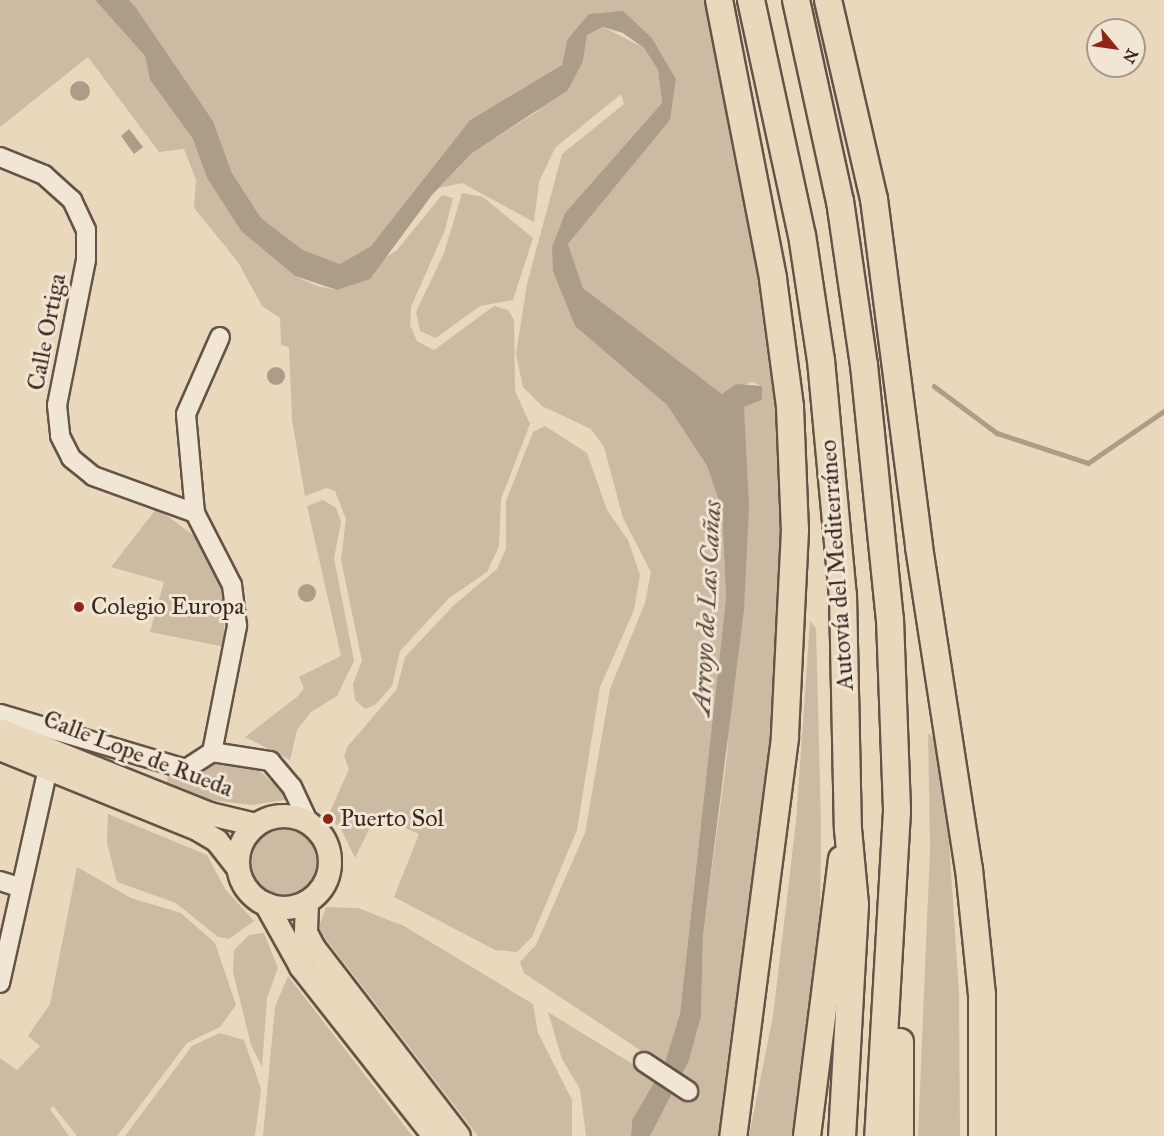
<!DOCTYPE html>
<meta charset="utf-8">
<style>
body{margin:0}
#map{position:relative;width:1164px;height:1136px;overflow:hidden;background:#ead8bd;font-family:"IM FELL Great Primer",serif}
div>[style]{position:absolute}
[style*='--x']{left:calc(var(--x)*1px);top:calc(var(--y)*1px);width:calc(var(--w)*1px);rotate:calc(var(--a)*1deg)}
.green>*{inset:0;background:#ccbaa2}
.round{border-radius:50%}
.water>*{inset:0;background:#ad9c88}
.stream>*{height:4.5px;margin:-2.25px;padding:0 2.25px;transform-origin:2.25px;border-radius:2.25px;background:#ad9c88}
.roads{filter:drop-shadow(2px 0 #645347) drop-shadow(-2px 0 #645347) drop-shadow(0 2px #645347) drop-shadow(0 -2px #645347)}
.minor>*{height:18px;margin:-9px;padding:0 9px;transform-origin:9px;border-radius:9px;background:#f1e6d4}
.major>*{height:22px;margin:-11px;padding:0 11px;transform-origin:11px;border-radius:11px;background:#ead8bd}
.major>.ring{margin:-11px;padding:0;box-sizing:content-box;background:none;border:22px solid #ead8bd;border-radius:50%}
.highway>*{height:26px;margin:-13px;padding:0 13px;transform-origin:13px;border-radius:13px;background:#ead8bd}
.dots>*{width:16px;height:16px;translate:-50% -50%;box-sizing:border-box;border:3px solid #f1e6d4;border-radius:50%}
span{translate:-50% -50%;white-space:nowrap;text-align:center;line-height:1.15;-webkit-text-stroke:6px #f1e6d4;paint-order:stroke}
.street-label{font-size:24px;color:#382720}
.poi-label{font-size:24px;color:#382720}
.left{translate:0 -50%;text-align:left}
.water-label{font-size:26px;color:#5b4a3f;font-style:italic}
.north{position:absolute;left:1086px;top:18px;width:60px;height:60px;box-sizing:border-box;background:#f1e6d4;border:2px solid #a79a8c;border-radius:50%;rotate:119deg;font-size:16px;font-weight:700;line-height:24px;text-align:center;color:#382720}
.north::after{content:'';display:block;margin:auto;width:21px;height:27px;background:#8f2418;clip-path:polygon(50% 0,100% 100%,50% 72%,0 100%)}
</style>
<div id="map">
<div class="green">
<div style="clip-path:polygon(0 0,95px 0,145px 56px,150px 80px,193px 139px,207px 178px,241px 231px,295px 276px,317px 286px,337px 290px,397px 250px,442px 195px,453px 198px,445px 230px,411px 307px,410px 325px,417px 341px,434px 350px,494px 306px,508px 310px,514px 320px,515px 391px,530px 424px,501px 499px,499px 546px,487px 572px,449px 598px,400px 651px,392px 686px,375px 705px,365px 709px,355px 700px,353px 684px,362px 661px,341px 560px,346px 519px,335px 491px,326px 488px,305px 496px,292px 420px,289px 347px,281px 345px,280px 318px,262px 306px,238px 262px,194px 208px,196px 180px,184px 149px,159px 152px,88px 57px,0 127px)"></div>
<div style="clip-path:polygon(129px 0,705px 0,771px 322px,785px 555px,765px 822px,725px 1136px,650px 1136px,701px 1016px,703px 936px,727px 756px,744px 407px,762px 400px,762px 386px,752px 382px,722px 394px,583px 288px,568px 244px,670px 120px,676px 79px,652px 38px,623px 12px,567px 40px,562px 65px,470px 120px,371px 246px,340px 264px,303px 250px,261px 218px,232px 173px,213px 121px)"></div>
<div style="clip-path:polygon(603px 27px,644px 48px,658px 70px,662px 103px,565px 213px,552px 247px,575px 326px,667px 405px,707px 466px,722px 508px,726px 598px,680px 1013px,664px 1066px,524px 973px,520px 962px,536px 945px,585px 833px,610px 689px,645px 603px,651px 572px,623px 518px,604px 447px,591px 429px,542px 406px,523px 387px,516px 354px,527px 284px,562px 154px,624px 104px,621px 94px,555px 148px,539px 182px,534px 222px,462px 183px,439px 188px,471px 154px,538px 111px,583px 61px,587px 35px)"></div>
<div style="clip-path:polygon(462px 193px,483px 197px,533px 238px,513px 300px,480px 306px,436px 338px,420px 331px,416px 312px,444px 253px)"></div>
<div style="clip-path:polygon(545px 426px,587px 453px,607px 510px,628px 540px,640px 575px,634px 610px,600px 687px,577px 830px,532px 937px,517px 952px,495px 950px,394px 897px,419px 834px,376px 815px,355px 858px,341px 829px,328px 816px,349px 769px,344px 756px,348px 746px,397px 689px,405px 657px,454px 605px,497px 569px,506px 549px,506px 501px,533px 432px)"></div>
<div style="clip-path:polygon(323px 500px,336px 508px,341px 522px,334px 558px,354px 661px,337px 696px,311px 712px,297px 730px,290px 760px,245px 737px,298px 696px,304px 688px,299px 677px,341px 656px,307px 506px)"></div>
<div style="clip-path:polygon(157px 508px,198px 539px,222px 582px,225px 647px,150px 632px,164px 582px,111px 567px)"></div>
<div style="clip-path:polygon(810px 621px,816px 628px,821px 825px,820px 936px,807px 1051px,792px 1136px,749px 1136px,773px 1016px,796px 822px)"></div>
<div style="clip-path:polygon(928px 733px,934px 738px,949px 841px,959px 993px,960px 1136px,918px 1136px,930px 849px)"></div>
<div style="clip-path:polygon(224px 761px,253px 765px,291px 799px,251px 805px,195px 798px,167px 786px,168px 768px)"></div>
<div style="clip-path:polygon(108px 814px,207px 855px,225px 889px,254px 921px,229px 939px,218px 937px,176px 903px,117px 882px,107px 843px)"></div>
<div class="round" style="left:250px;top:826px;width:70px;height:70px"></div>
<div style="clip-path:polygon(77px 867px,131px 898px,181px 913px,215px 943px,236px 1005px,220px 1027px,187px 1043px,117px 1136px,77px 1136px,53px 1106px,50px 1109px,69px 1136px,0 1136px,0 1058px,17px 1070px,40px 1046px,28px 1036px,50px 1004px)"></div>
<div style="clip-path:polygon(326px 907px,358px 908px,404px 926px,533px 1004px,538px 1033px,572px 1100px,572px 1136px,478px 1136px,318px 929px)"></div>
<div style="clip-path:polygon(264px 933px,278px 968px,267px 998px,262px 1067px,251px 1045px,233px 972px,234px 950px,249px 935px)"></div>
<div style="clip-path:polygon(288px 976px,410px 1133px,413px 1136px,263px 1136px,275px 1007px)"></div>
<div style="clip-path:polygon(548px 1012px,657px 1079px,632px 1120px,631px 1136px,586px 1136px,580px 1089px,562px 1059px)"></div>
<div style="clip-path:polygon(220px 1033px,244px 1040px,261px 1089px,255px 1136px,125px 1136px,192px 1046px)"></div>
</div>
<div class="water">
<div style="clip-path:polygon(95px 0,129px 0,136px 8px,213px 121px,232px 173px,261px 218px,303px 250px,340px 264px,371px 246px,470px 120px,562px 65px,567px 40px,589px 14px,623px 11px,652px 38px,676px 79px,670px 120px,568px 244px,583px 288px,722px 394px,736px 384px,762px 386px,762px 400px,744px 407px,749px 507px,744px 609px,703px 936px,701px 1016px,689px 1060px,650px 1136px,631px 1136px,632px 1120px,664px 1066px,680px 1013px,726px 598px,722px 509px,707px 466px,667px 405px,575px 326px,553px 271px,552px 247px,565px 213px,662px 103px,658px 70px,644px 48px,623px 33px,603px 27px,587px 35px,583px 61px,568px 90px,471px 154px,432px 195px,370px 279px,337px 290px,295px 276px,241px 231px,207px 178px,193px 139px,150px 80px,145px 56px)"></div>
<div class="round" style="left:70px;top:81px;width:20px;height:20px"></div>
<div style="clip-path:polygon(129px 129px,143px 147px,134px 154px,121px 136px)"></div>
<div class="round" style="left:267px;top:367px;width:18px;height:18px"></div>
<div class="round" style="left:298px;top:584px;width:18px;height:18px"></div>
</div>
<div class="stream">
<div style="--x:934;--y:386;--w:79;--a:36.7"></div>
<div style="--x:997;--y:433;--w:96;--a:18.2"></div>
<div style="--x:1088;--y:463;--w:92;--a:-34.4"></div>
</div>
<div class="roads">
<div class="minor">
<div style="--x:0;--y:157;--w:48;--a:22.2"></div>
<div style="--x:44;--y:175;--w:38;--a:42"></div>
<div style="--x:72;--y:200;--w:33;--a:65"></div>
<div style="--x:86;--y:230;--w:30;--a:90"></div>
<div style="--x:86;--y:260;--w:148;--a:101.3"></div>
<div style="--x:57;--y:405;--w:31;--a:84"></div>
<div style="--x:60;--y:436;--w:25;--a:63"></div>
<div style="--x:71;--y:458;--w:28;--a:39"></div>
<div style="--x:93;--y:476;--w:109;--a:19.9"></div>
<div style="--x:195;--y:513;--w:81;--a:62.8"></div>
<div style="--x:232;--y:585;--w:41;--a:83"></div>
<div style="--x:237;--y:626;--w:128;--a:101.2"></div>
<div style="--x:195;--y:513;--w:99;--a:-95.2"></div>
<div style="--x:186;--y:414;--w:84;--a:-66.2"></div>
<div style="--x:0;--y:714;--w:194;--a:16.5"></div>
<div style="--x:186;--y:769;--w:31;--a:-33"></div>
<div style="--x:212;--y:752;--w:59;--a:8.8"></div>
<div style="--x:270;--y:761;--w:34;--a:50"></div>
<div style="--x:292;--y:787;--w:38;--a:65"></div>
<div style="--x:0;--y:881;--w:20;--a:18"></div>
<div style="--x:0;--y:983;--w:220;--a:-77.4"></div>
<div style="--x:644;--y:1062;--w:53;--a:33.4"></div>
</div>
<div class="major">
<div style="--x:0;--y:730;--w:226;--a:21.8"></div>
<div style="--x:210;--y:814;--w:47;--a:13.4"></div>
<div style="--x:0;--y:749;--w:215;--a:22.1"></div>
<div style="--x:199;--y:830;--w:21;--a:31"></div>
<div style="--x:217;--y:841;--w:34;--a:52"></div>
<div class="ring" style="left:238px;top:816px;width:70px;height:70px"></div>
<div style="--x:307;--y:902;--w:31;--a:92"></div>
<div style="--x:306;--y:933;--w:17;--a:62"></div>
<div style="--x:314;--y:948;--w:237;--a:52.4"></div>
<div style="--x:266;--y:904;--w:72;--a:60.9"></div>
<div style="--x:301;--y:967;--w:215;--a:51.8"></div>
</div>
<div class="highway">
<div style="--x:719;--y:0;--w:284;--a:79"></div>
<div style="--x:773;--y:279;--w:129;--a:82.4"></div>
<div style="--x:790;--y:407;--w:123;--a:87.7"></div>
<div style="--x:795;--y:530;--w:208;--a:92.8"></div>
<div style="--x:785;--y:738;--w:401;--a:97.4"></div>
<div style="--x:751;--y:0;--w:240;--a:77.8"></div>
<div style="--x:802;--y:235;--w:126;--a:81.4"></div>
<div style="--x:821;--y:360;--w:236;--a:84.7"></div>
<div style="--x:843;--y:595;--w:234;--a:88.8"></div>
<div style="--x:848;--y:829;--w:76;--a:84.7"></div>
<div style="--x:855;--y:905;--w:231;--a:93.2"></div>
<div style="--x:796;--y:0;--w:206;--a:77.7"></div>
<div style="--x:840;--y:201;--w:166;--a:81.7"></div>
<div style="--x:864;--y:365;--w:255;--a:84.2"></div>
<div style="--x:890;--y:619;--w:192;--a:87.9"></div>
<div style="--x:897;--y:811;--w:326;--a:93.3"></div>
<div style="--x:828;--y:0;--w:204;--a:77"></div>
<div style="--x:874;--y:199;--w:351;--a:82.6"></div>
<div style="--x:919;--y:547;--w:326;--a:81.2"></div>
<div style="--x:969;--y:869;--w:127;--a:84.1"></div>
<div style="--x:982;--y:995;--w:141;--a:90"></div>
<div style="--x:807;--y:1136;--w:279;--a:-82.8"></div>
<div style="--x:900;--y:1136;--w:94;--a:-90"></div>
</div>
</div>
<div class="dots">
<div style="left:79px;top:607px;background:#8f2418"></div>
<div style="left:328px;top:819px;background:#8f2418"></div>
</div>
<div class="street-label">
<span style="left:47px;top:332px;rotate:-79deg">Calle Ortiga</span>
<span style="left:837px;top:565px;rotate:-94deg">Autovía del Mediterráneo</span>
<span style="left:138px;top:754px;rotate:21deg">Calle Lope de Rueda</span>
</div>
<div class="poi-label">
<span class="left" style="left:91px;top:607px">Colegio Europa</span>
<span class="left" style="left:340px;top:819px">Puerto Sol</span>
</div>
<div class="water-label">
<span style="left:707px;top:608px;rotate:-87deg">Arroyo de Las Cañas</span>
</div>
<div class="north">N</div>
</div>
